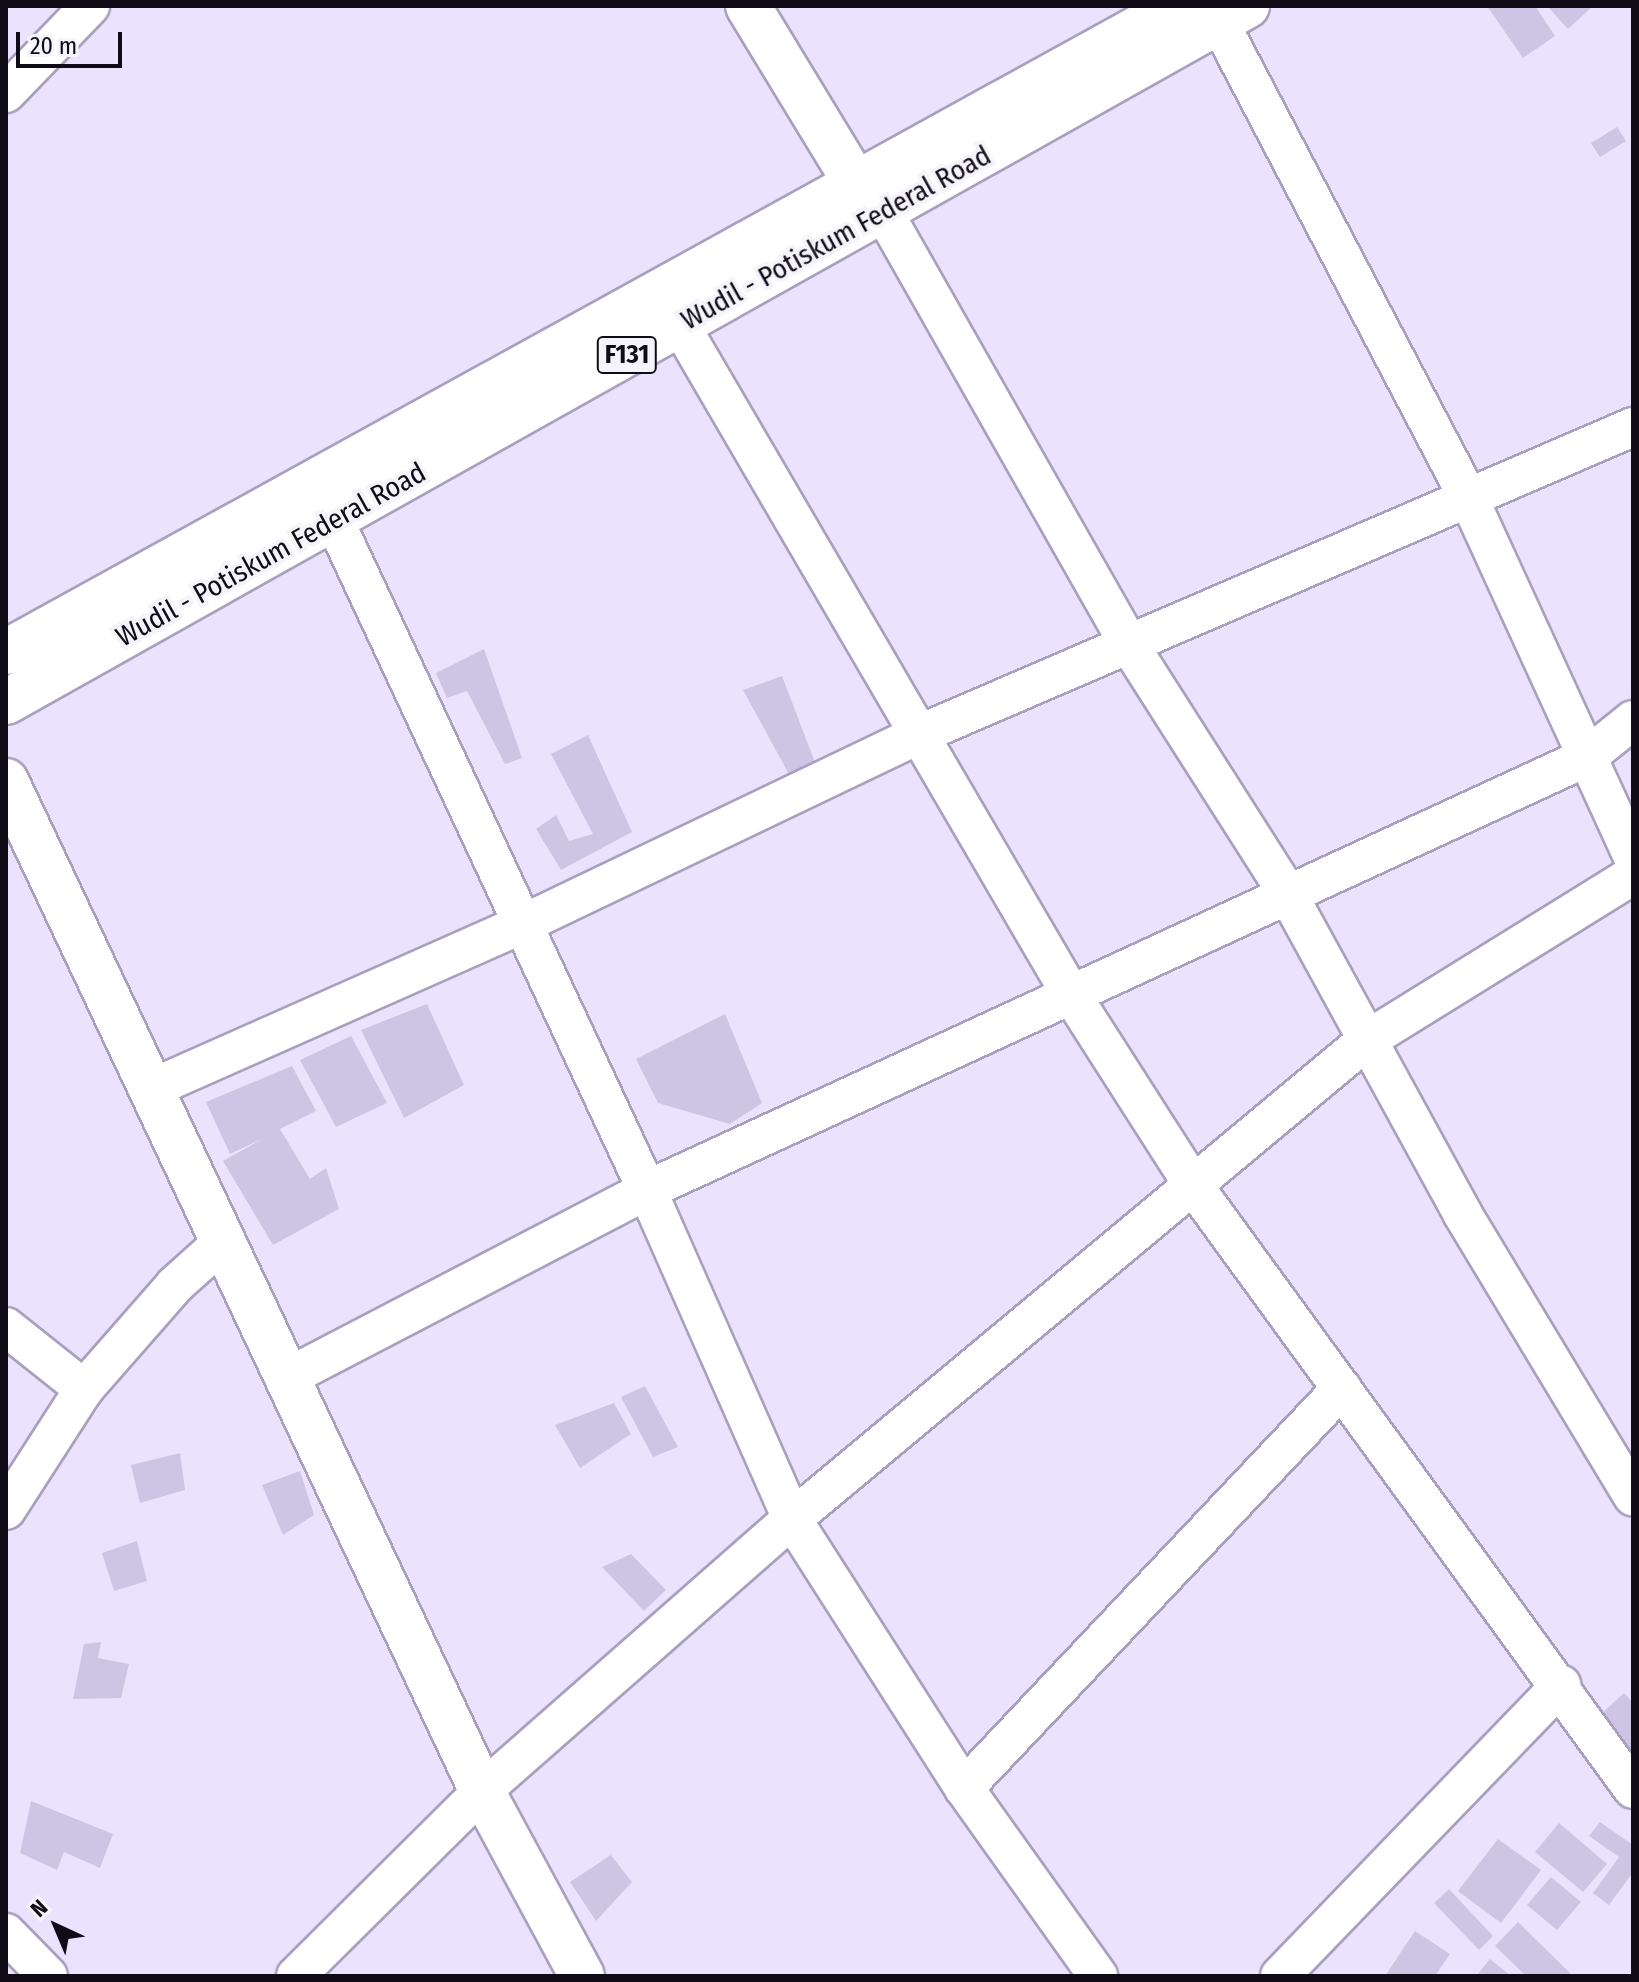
<!DOCTYPE html>
<style>
body{margin:0}
#map{position:relative;width:1639px;height:1982px;overflow:hidden;background:#ebe3fd;font-family:"Fira Sans Condensed",sans-serif}
div>[style]{position:absolute}
[style*='--x']{left:calc(var(--x)*1px);top:calc(var(--y)*1px);width:calc(var(--w)*1px);rotate:calc(var(--a)*1deg)}
.building>*{inset:0;background:#cec5e4}
.roads{filter:drop-shadow(2px 0 #a9a0bf) drop-shadow(-2px 0 #a9a0bf) drop-shadow(0 2px #a9a0bf) drop-shadow(0 -2px #a9a0bf)}
.minor>*{height:38px;margin:-19px;padding:0 19px;transform-origin:19px;border-radius:19px;background:#fff}
.tertiary>*{height:44px;margin:-22px;padding:0 22px;transform-origin:22px;border-radius:22px;background:#fff}
.primary>*{height:44px;margin:-22px;padding:0 22px;transform-origin:22px;border-radius:22px;background:#fff}
span{translate:-50% -50%;white-space:nowrap;text-align:center;line-height:1.15;-webkit-text-stroke:8px #f6f4fb;paint-order:stroke}
.shield-label span{padding:2px 6px;background:#f6f4fb;border:2px solid;border-radius:6px;-webkit-text-stroke-width:0}
.shield-label{font-size:26px;color:#100c17;font-weight:700}
.street-label{font-size:28px;color:#100c17}
.frame{position:absolute;inset:0;border:8px solid #100c17;pointer-events:none}
.north{position:absolute;left:16px;top:1886px;width:80px;height:80px;-webkit-text-stroke:6px #f6f4fb;paint-order:stroke;rotate:316deg;font-size:22px;font-weight:700;line-height:32px;text-align:center;color:#100c17}
.north::after{content:'';display:block;margin:auto;width:28px;height:36px;background:#100c17;clip-path:polygon(50% 0,100% 100%,50% 72%,0 100%)}
.scale{position:absolute;left:16px;top:32px;width:106px;height:36px;box-sizing:border-box;border:4px solid #100c17;border-top:0;padding-left:10px;font-size:24px;line-height:28px;white-space:nowrap;color:#100c17;-webkit-text-stroke:6px #f6f4fb;paint-order:stroke}
</style>
<div id="map">
<div class="building">
<div style="clip-path:polygon(1487px 6px,1535px 6px,1555px 36px,1523px 58px)"></div>
<div style="clip-path:polygon(1547px 6px,1593px 6px,1568px 29px)"></div>
<div style="clip-path:polygon(1617px 127px,1626px 141px,1600px 157px,1591px 143px)"></div>
<div style="clip-path:polygon(484px 649px,522px 758px,505px 764px,467px 691px,447px 698px,436px 673px)"></div>
<div style="clip-path:polygon(782px 676px,816px 765px,790px 776px,743px 690px)"></div>
<div style="clip-path:polygon(588px 735px,632px 832px,561px 870px,536px 829px,556px 815px,569px 841px,593px 834px,551px 754px)"></div>
<div style="clip-path:polygon(427px 1004px,464px 1085px,404px 1118px,361px 1030px)"></div>
<div style="clip-path:polygon(725px 1014px,762px 1103px,730px 1124px,658px 1103px,636px 1059px)"></div>
<div style="clip-path:polygon(351px 1036px,387px 1103px,336px 1127px,300px 1060px)"></div>
<div style="clip-path:polygon(292px 1066px,316px 1111px,280px 1129px,310px 1179px,326px 1168px,339px 1209px,273px 1245px,223px 1161px,264px 1138px,230px 1154px,206px 1102px)"></div>
<div style="clip-path:polygon(645px 1386px,678px 1447px,653px 1457px,621px 1397px)"></div>
<div style="clip-path:polygon(614px 1403px,631px 1434px,580px 1468px,555px 1425px)"></div>
<div style="clip-path:polygon(180px 1453px,185px 1490px,140px 1503px,131px 1465px)"></div>
<div style="clip-path:polygon(300px 1471px,314px 1515px,283px 1535px,262px 1485px)"></div>
<div style="clip-path:polygon(137px 1541px,147px 1581px,114px 1591px,102px 1553px)"></div>
<div style="clip-path:polygon(631px 1554px,666px 1590px,644px 1611px,602px 1567px)"></div>
<div style="clip-path:polygon(101px 1642px,98px 1658px,129px 1664px,121px 1698px,73px 1699px,84px 1644px)"></div>
<div style="clip-path:polygon(1624px 1693px,1633px 1703px,1633px 1771px,1590px 1724px)"></div>
<div style="clip-path:polygon(31px 1801px,113px 1834px,100px 1868px,64px 1852px,57px 1870px,20px 1853px)"></div>
<div style="clip-path:polygon(1600px 1822px,1633px 1845px,1633px 1872px,1609px 1905px,1593px 1893px,1619px 1857px,1589px 1836px)"></div>
<div style="clip-path:polygon(1559px 1823px,1607px 1864px,1583px 1892px,1535px 1852px)"></div>
<div style="clip-path:polygon(1498px 1839px,1541px 1870px,1501px 1923px,1458px 1891px)"></div>
<div style="clip-path:polygon(611px 1855px,632px 1882px,596px 1921px,570px 1882px)"></div>
<div style="clip-path:polygon(1551px 1877px,1581px 1902px,1557px 1930px,1527px 1905px)"></div>
<div style="clip-path:polygon(1449px 1889px,1493px 1936px,1479px 1950px,1434px 1903px)"></div>
<div style="clip-path:polygon(1518px 1922px,1573px 1976px,1526px 1976px,1495px 1946px)"></div>
<div style="clip-path:polygon(1415px 1931px,1450px 1954px,1435px 1976px,1385px 1976px)"></div>
<div style="clip-path:polygon(1490px 1959px,1511px 1976px,1478px 1974px)"></div>
</div>
<div class="roads">
<div class="minor">
<div style="--x:1219;--y:22;--w:541;--a:62.35"></div>
<div style="--x:1470;--y:501;--w:392;--a:65.4"></div>
<div style="--x:6;--y:93;--w:121;--a:-46"></div>
<div style="--x:884;--y:213;--w:498;--a:60.4"></div>
<div style="--x:1130;--y:646;--w:290;--a:57.5"></div>
<div style="--x:1286;--y:891;--w:367;--a:61.3"></div>
<div style="--x:1462;--y:1213;--w:331;--a:58.9"></div>
<div style="--x:680;--y:325;--w:771;--a:59.71"></div>
<div style="--x:1069;--y:991;--w:230;--a:57.4"></div>
<div style="--x:1193;--y:1185;--w:747;--a:53.93"></div>
<div style="--x:334;--y:520;--w:740;--a:64.96"></div>
<div style="--x:647;--y:1190;--w:360;--a:66.2"></div>
<div style="--x:792;--y:1519;--w:319;--a:57.4"></div>
<div style="--x:964;--y:1788;--w:231;--a:54.5"></div>
<div style="--x:155;--y:1087;--w:400;--a:-23.9"></div>
<div style="--x:521;--y:925;--w:442;--a:-25.6"></div>
<div style="--x:920;--y:734;--w:776;--a:-23.3"></div>
<div style="--x:6;--y:1327;--w:100;--a:38.5"></div>
<div style="--x:286;--y:1378;--w:407;--a:-27.5"></div>
<div style="--x:647;--y:1190;--w:1035;--a:-24.73"></div>
<div style="--x:1587;--y:757;--w:59;--a:-38.8"></div>
<div style="--x:6;--y:1510;--w:144;--a:-57.2"></div>
<div style="--x:84;--y:1389;--w:138;--a:-48.8"></div>
<div style="--x:175;--y:1285;--w:66;--a:-41.9"></div>
<div style="--x:964;--y:1788;--w:550;--a:-46.62"></div>
<div style="--x:6;--y:1933;--w:60;--a:45.7"></div>
<div style="--x:296;--y:1976;--w:262;--a:-44.8"></div>
<div style="--x:482;--y:1791;--w:412;--a:-41.3"></div>
<div style="--x:792;--y:1519;--w:748;--a:-39.8"></div>
<div style="--x:1367;--y:1040;--w:313;--a:-31.8"></div>
<div style="--x:1280;--y:1976;--w:405;--a:-46"></div>
</div>
<div class="tertiary">
<div style="--x:748;--y:6;--w:210;--a:58.7"></div>
<div style="--x:6;--y:781;--w:1117;--a:64.77"></div>
<div style="--x:482;--y:1791;--w:210;--a:61.6"></div>
</div>
<div class="primary">
<div style="--x:6;--y:652;--w:1338;--a:-28.86"></div>
<div style="--x:6;--y:702;--w:1423;--a:-29.29"></div>
</div>
</div>
<div class="shield-label">
<span style="left:627px;top:355px">F131</span>
</div>
<div class="street-label">
<span style="left:836px;top:238px;rotate:-29deg">Wudil - Potiskum Federal Road</span>
<span style="left:271px;top:555px;rotate:-29deg">Wudil - Potiskum Federal Road</span>
</div>
<div class="frame"></div>
<div class="north">N</div>
<div class="scale">20 m</div>
</div>
